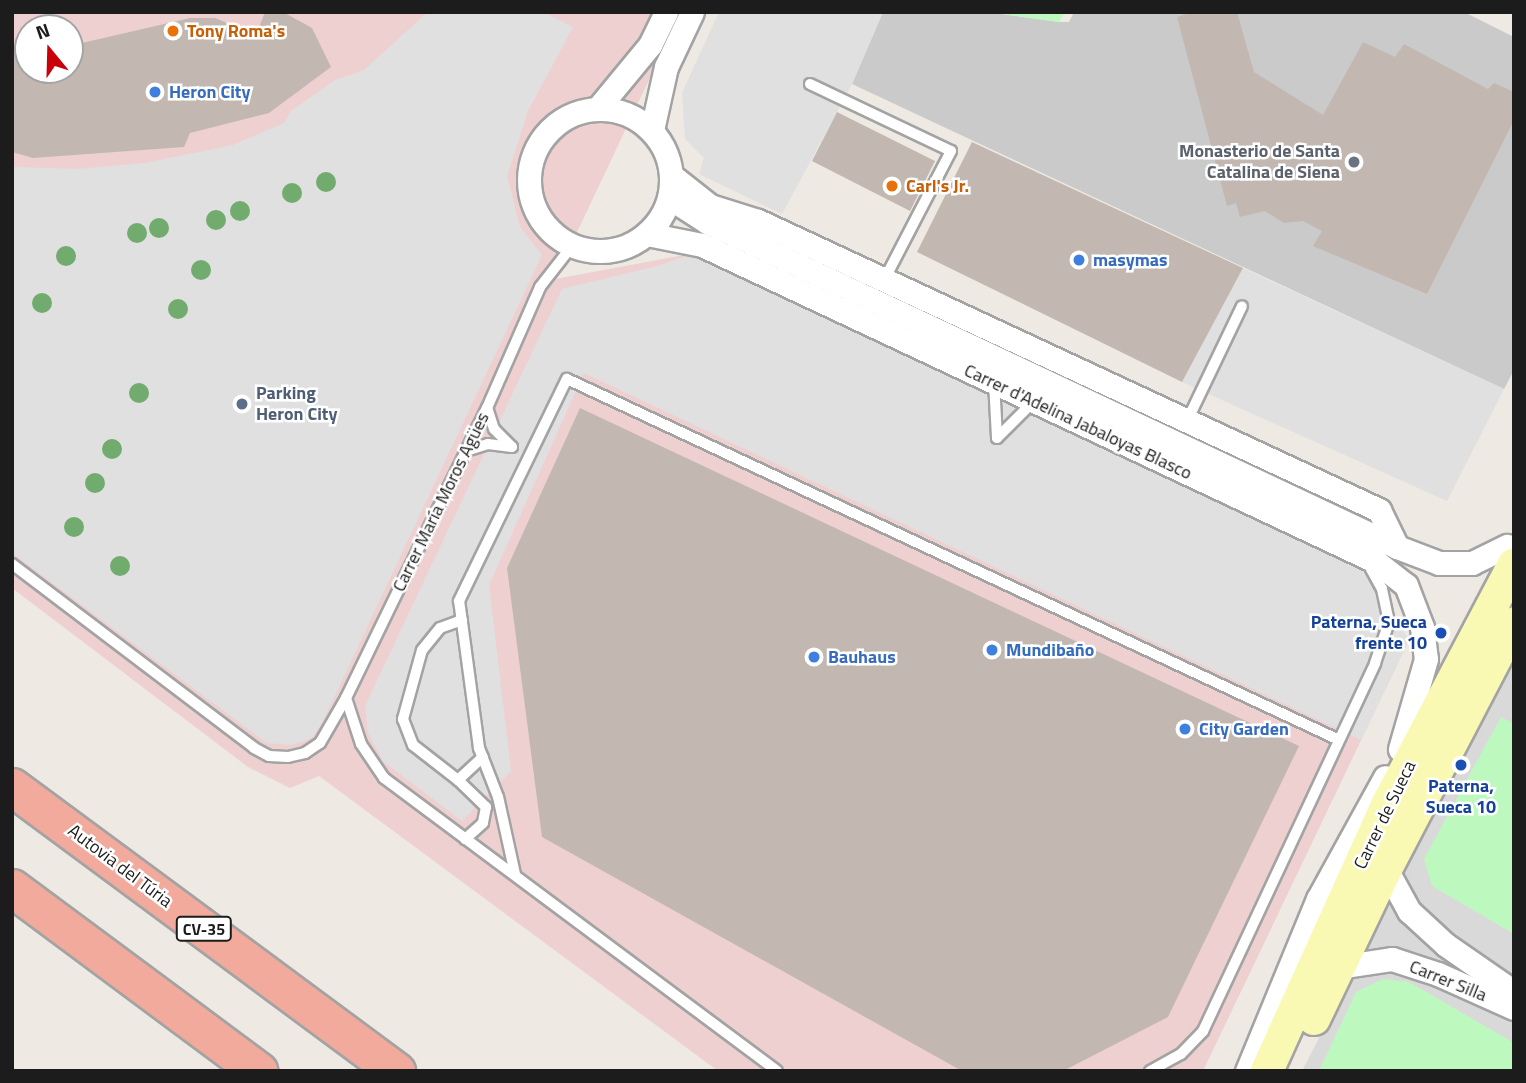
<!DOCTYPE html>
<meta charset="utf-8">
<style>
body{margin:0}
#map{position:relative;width:1526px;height:1083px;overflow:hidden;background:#eee9e2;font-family:"Titillium Web",sans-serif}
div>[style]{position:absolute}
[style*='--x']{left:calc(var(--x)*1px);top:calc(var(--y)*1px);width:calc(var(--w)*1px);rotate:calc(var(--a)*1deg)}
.residential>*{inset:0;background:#dad9d9}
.commercial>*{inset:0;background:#efd0d1}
.religious>*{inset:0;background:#cacaca}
.park>*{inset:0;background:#bdf9bf}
.parking>*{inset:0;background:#e0e0e0}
.building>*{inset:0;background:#c2b8b1}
.roads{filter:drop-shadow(2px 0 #a3a3a3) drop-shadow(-2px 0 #a3a3a3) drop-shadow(0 2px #a3a3a3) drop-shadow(0 -2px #a3a3a3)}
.service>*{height:10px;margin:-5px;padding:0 5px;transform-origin:5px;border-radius:5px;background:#fff}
.minor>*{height:23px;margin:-11.5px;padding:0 11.5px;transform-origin:11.5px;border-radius:11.5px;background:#fff}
.minor>.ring{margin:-11.5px;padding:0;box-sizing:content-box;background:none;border:23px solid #fff;border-radius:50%}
.secondary>*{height:32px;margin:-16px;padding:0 16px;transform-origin:16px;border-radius:16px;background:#f9f9b4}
.trunk>*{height:37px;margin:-18.5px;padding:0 18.5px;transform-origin:18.5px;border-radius:18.5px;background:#f1aa9c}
.trees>*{width:20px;height:20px;margin:-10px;border-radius:50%;background:#71ac6e}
.dots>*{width:19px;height:19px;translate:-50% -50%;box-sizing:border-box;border:4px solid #fff;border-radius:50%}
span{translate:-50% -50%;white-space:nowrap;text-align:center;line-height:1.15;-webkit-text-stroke:5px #fff;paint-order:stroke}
.shield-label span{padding:2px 5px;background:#fff;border:2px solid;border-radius:5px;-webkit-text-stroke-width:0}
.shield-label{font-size:16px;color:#1c1c1c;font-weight:700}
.food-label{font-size:18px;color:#c56008;font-weight:700}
.left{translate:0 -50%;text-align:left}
.shop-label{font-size:18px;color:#366cbe;font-weight:700}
.worship-label{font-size:18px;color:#5b616d;font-weight:700}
.right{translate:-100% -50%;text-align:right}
.service-label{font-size:18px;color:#4e5e75;font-weight:700}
.street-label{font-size:18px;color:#1c1c1c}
.transit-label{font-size:18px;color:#164399;font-weight:700}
.frame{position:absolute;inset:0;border:14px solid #1c1c1c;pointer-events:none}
.north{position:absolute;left:14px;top:14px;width:70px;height:70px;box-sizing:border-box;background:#fff;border:2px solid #a4a4a4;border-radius:50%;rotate:341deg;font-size:19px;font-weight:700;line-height:28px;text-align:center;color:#1c1c1c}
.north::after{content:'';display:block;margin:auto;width:24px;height:32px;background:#c90009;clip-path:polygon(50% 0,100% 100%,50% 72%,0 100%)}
</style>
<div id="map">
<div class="residential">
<div style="clip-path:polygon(1514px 660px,1514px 1071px,1302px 1071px)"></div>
</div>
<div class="commercial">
<div style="clip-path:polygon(evenodd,12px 12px,681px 12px,555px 279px,695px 253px,1358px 566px,1409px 640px,1203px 1071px,718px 1071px,319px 776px,290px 788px,248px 767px,12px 588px,12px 12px,28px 28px,70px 28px,70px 70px,28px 70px,28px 28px)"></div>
</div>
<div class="religious">
<div style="clip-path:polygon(883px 12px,987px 12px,1059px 22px,1069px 22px,1074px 12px,1464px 12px,1514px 37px,1514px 370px,1504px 389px,852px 84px)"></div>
</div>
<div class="park">
<div style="clip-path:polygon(987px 12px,1065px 12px,1059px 22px)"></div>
<div style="clip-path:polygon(1501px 717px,1514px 724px,1514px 934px,1432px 886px,1424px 859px)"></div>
<div style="clip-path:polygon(1383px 979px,1409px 982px,1514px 1043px,1514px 1071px,1319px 1071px,1356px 992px)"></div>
</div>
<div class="parking">
<div style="clip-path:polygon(428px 12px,543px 12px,573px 27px,528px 111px,507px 176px,520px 227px,542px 255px,323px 721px,312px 738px,292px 745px,267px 743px,12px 553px,12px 167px,78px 169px,145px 163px,233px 145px,284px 123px,290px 112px,335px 80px,364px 70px)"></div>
<div style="clip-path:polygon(719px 12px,883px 12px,852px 84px,782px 214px,699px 174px,704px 158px,685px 139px,682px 93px)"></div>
<div style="clip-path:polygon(695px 253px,1358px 566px,1409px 640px,1361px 740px,584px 373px,489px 585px,511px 771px,462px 821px,383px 761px,368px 733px,365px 706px,562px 289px,657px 266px)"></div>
<div style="clip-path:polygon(1243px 268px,1504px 389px,1447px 501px,1182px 382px)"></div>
</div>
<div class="building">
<div style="clip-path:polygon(265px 12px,283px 12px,312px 28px,331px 67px,269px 113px,190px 133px,184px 147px,33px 158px,12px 152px,12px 50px,28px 52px,28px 70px,70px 70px,70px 54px,79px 55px,82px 43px,190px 18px,215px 18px,256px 35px)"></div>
<div style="clip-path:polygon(1193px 12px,1237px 12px,1254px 72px,1323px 115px,1363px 42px,1395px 57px,1404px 44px,1488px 89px,1494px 83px,1514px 92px,1514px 120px,1427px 294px,1313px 246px,1322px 231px,1303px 221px,1284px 223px,1265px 211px,1240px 217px,1236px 203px,1227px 206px,1177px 17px)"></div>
<div style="clip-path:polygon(837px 112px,935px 161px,910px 211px,812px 161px)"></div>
<div style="clip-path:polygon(972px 142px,1243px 268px,1182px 382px,917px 252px)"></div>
<div style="clip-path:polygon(580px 408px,1299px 746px,1168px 1017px,1063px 1071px,962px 1071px,542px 837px,507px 568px)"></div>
</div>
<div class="roads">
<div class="service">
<div style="--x:810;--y:84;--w:156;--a:25.4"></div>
<div style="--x:951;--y:151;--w:145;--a:117.4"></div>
<div style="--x:994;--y:382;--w:56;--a:86.9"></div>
<div style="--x:1187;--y:421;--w:127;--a:-64.4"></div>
<div style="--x:997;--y:438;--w:52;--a:-45"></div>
<div style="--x:466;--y:451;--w:23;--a:-18"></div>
<div style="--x:488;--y:444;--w:24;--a:7"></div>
<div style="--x:512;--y:447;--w:25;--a:-135"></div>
<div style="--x:494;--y:429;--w:22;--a:-108"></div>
<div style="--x:12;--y:564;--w:304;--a:37.2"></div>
<div style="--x:254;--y:748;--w:17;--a:28"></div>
<div style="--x:269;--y:756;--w:19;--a:3"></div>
<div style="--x:288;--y:757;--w:17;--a:-13"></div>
<div style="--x:305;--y:753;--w:18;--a:-34"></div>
<div style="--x:320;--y:743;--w:52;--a:-60"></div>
<div style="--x:346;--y:698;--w:322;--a:-64.1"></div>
<div style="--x:487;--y:408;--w:132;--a:-66.3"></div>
<div style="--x:540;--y:287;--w:52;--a:-52"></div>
<div style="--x:462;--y:620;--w:23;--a:160"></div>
<div style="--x:440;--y:628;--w:28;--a:129"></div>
<div style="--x:422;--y:650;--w:72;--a:105.4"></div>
<div style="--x:403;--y:719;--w:28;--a:69"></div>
<div style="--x:413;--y:745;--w:57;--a:37.9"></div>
<div style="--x:458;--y:780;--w:39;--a:44"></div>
<div style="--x:486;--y:807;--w:16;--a:101"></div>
<div style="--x:483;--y:823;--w:24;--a:138"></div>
<div style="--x:346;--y:698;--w:48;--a:71.9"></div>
<div style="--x:361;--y:744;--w:41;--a:55.9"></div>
<div style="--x:384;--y:778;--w:490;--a:36.7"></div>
<div style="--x:458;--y:780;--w:34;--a:-43"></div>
<div style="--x:515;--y:874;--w:79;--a:-102.4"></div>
<div style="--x:498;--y:797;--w:53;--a:-111.2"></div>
<div style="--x:479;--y:748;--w:148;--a:-97.7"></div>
<div style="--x:459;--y:601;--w:247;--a:-64.1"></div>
<div style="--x:567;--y:379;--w:850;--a:25.06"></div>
<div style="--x:1150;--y:1071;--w:35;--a:-29"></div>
<div style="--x:1181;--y:1054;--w:32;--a:-46"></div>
<div style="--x:1203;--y:1031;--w:406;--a:-64.9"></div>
<div style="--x:1375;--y:663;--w:43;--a:-71.1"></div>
<div style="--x:1389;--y:622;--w:34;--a:-102"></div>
<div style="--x:1382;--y:589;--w:31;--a:-119"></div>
</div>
<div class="minor">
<div style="--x:598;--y:108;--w:82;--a:-50.5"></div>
<div style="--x:650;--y:45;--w:37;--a:-64"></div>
<div class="ring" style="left:529px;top:109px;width:119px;height:119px"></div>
<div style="--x:652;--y:130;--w:65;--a:-77.5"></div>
<div style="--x:666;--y:67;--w:61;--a:-64.7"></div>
<div style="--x:672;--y:176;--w:48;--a:38.3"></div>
<div style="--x:710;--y:206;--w:50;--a:17.4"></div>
<div style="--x:758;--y:221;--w:685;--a:24.96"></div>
<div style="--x:1379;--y:510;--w:41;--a:64.1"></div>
<div style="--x:670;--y:198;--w:44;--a:33"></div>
<div style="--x:707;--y:222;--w:763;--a:25.22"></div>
<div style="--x:1397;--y:547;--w:45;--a:20.9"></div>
<div style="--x:1439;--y:563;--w:33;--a:0"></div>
<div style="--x:1472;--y:563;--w:39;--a:-26"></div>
<div style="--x:647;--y:234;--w:56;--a:11.3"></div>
<div style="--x:702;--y:245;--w:743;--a:25.15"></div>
<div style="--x:1375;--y:561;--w:39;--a:38"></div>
<div style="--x:1406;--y:585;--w:45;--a:69.1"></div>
<div style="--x:1422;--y:627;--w:32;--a:83"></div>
<div style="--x:1426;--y:659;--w:94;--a:106.1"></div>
<div style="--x:1386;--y:869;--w:48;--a:61.3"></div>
<div style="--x:1409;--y:911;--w:50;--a:42.6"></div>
<div style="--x:1446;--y:945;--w:83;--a:34.7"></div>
<div style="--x:1339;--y:967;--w:54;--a:-8.6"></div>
<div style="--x:1392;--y:959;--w:48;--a:18.1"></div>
<div style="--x:1438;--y:974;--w:83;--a:24.1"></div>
<div style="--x:1247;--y:1071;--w:186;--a:-67.6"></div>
<div style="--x:1318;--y:899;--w:139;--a:-61.2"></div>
</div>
<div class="secondary">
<div style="--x:1314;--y:1019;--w:166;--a:-64.4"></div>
<div style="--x:1386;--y:869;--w:277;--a:-62.5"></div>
<div style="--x:1267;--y:1071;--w:292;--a:-65.7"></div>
<div style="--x:1387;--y:805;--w:272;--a:-62.2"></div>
</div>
<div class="trunk">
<div style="--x:12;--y:787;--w:478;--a:36.5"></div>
<div style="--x:12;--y:888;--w:307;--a:36.6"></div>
</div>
</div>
<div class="trees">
<div style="left:326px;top:182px"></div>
<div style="left:292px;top:193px"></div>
<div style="left:240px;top:211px"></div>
<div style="left:216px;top:220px"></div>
<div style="left:159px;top:228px"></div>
<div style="left:137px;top:233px"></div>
<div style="left:66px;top:256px"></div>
<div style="left:201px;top:270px"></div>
<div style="left:42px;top:303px"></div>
<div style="left:178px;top:309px"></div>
<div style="left:139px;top:393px"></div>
<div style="left:112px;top:449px"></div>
<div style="left:95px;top:483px"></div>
<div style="left:74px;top:527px"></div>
<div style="left:120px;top:566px"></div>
</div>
<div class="dots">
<div style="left:173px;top:31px;background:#e8710a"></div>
<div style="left:155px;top:92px;background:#3f7fe0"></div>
<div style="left:1354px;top:162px;background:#6b7280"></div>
<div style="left:892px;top:186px;background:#e8710a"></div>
<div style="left:1079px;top:260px;background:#3f7fe0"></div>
<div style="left:242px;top:404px;background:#5c6f8a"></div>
<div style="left:1441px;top:633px;background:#1a4fb4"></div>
<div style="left:992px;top:650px;background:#3f7fe0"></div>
<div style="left:814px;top:657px;background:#3f7fe0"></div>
<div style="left:1185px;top:729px;background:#3f7fe0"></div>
<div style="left:1461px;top:765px;background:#1a4fb4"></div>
</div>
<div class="shield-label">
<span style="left:204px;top:929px">CV-35</span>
</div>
<div class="food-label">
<span class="left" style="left:187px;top:31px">Tony Roma's</span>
<span class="left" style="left:906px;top:186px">Carl's Jr.</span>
</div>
<div class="shop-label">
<span class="left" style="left:169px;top:92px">Heron City</span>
<span class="left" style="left:1093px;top:260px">masymas</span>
<span class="left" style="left:1006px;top:650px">Mundibaño</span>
<span class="left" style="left:828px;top:657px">Bauhaus</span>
<span class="left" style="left:1199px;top:729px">City Garden</span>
</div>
<div class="worship-label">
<span class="right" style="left:1340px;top:162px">Monasterio de Santa<br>Catalina de Siena</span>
</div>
<div class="service-label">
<span class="left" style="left:256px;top:404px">Parking<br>Heron City</span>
</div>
<div class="street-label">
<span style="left:1078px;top:422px;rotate:25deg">Carrer d'Adelina Jabaloyas Blasco</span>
<span style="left:441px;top:502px;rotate:-64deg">Carrer María Moros Agües</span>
<span style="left:1385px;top:815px;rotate:-64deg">Carrer de Sueca</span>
<span style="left:120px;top:866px;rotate:37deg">Autovia del Túria</span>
<span style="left:1448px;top:981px;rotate:22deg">Carrer Silla</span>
</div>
<div class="transit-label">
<span class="right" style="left:1427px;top:633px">Paterna, Sueca<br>frente 10</span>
<span style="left:1461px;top:797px">Paterna,<br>Sueca 10</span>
</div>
<div class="frame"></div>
<div class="north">N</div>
</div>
